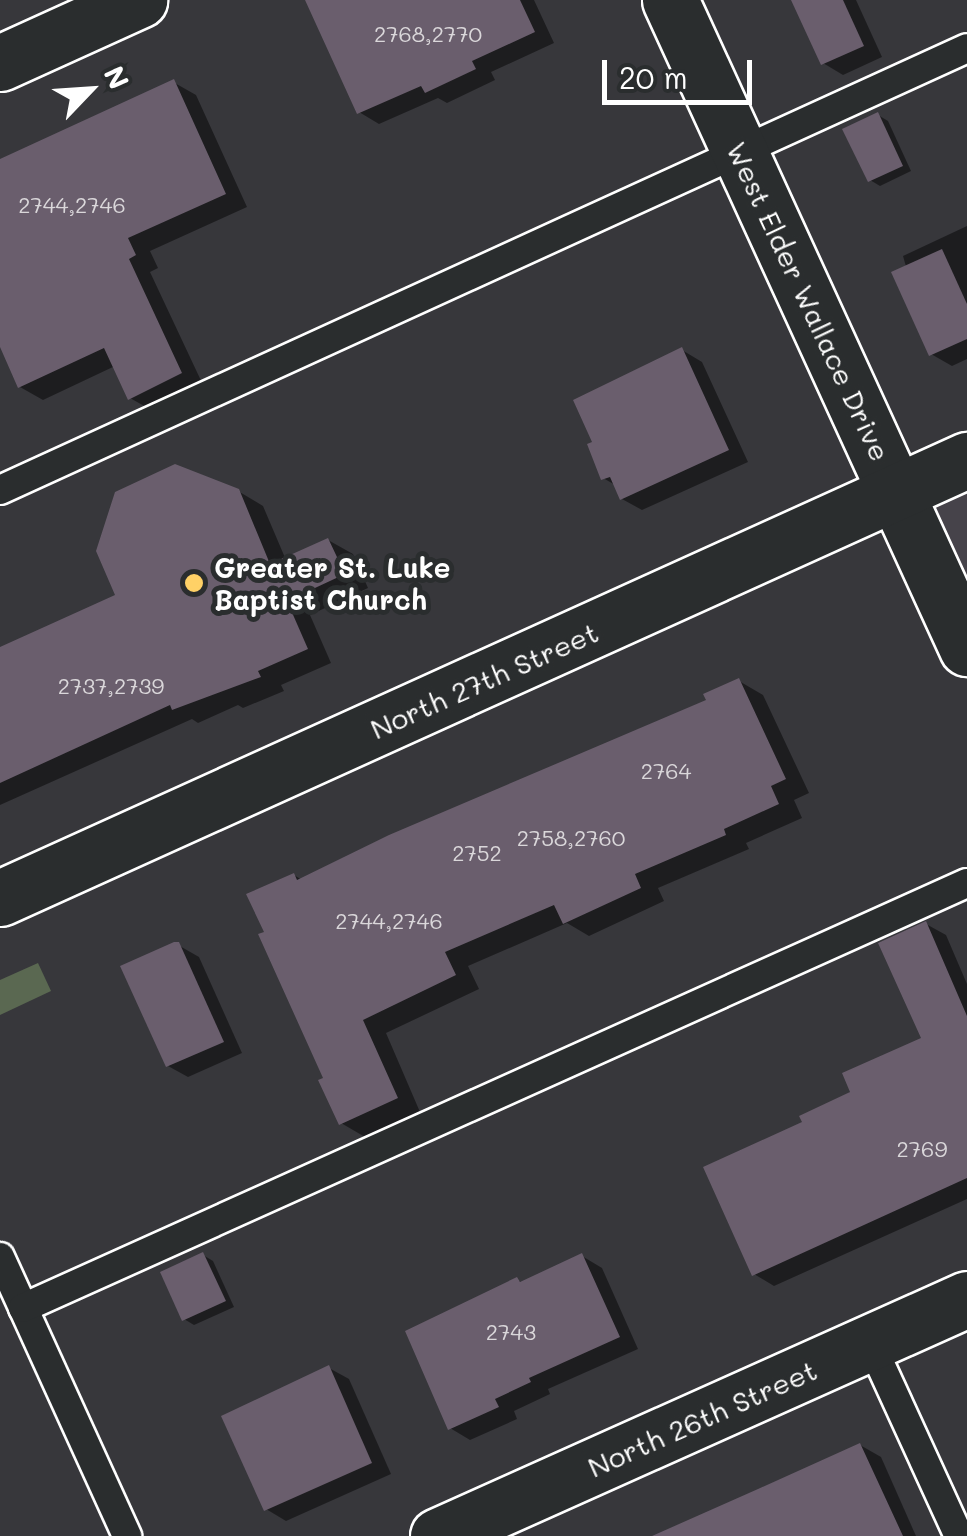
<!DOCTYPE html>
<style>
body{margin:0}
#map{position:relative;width:967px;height:1536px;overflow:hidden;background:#37373b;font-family:Mali,sans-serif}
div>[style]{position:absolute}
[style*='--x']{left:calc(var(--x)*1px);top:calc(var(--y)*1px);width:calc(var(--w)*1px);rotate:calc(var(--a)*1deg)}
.built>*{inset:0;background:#46434a}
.green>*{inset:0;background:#5a6851}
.shadow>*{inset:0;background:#0007}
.building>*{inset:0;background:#6a5e6d}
.roads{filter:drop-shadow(2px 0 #fff) drop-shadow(-2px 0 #fff) drop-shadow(0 2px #fff) drop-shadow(0 -2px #fff)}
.lane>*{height:28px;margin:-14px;padding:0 14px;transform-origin:14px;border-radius:14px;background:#2a2d2e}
.street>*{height:55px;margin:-27.5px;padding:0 27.5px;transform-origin:27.5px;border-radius:27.5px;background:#2a2d2e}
.secondary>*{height:55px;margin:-27.5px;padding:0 27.5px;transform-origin:27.5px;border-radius:27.5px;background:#2a2d2e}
.dots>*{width:28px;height:28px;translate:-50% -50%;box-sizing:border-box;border:5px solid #2a2d2e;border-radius:50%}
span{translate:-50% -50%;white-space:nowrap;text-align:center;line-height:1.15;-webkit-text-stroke:10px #2a2d2e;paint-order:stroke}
.number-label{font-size:22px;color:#dad7da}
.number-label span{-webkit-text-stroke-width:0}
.street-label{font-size:28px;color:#fff}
.poi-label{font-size:28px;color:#fff;font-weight:700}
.left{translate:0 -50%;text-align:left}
.north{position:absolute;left:40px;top:40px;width:100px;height:100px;-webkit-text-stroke:8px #2a2d2e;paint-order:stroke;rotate:65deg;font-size:28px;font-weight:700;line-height:40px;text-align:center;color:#fff}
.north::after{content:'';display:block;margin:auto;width:35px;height:45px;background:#fff;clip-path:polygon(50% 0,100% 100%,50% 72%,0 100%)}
.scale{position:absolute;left:602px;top:60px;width:150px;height:45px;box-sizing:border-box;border:5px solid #fff;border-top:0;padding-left:12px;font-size:30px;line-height:35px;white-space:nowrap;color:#fff;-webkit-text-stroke:8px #2a2d2e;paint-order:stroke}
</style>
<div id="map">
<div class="built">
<div style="clip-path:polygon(967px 460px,967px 648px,897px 492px)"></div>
</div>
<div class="green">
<div style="clip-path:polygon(38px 963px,51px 991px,0 1015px,0 980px)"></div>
</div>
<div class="shadow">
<div style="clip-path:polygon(333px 0,534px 0,554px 43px,491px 72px,495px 80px,447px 103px,438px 98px,379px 124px,359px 112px)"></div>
<div style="clip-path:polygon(794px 0,856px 0,882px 57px,843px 75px,823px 63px)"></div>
<div style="clip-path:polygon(173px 82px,196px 95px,247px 207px,150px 251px,158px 268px,150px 272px,204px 387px,153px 411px,130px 398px,115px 366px,43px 400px,20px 387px,0 341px,0 163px)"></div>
<div style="clip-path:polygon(878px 115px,888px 121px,911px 171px,880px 186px,870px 180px)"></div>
<div style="clip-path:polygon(967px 226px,967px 359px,952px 366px,931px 354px,903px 256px)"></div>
<div style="clip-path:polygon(682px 350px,702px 362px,748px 462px,642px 510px,622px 499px,617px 486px,603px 478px)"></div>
<div style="clip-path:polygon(238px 491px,263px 506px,286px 560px,328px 540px,353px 554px,368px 588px,310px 615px,331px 663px,281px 685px,284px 691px,243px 708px,238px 705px,198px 723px,192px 719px,0 805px,0 651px,118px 596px)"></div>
<div style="clip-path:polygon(739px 681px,763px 695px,809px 793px,794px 800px,802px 818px,746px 843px,749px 849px,658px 888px,664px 901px,589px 936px,567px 923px,468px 966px,479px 989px,386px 1033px,420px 1112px,365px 1137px,341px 1123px,267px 933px,294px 875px,302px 880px,709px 701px)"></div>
<div style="clip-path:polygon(926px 924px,946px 935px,967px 984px,967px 1199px,774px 1286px,754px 1274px,805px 1124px,925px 1039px)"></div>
<div style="clip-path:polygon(178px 945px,199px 957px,242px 1053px,188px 1077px,168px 1066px)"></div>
<div style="clip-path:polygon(203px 1255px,213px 1261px,234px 1307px,194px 1325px,184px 1319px)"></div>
<div style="clip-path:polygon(582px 1256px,602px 1268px,638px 1349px,548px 1389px,550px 1394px,514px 1411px,517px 1419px,470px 1440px,450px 1428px,517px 1280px,523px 1283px)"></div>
<div style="clip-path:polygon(329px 1368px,349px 1379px,391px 1474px,286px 1521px,266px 1509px)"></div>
<div style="clip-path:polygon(860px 1445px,881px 1457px,916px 1536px,710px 1536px)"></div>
</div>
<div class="building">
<div style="clip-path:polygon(305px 0,520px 0,535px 32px,472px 61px,476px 69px,425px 93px,421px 86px,357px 114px)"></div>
<div style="clip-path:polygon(791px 0,843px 0,864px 46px,821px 65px)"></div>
<div style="clip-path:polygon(174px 79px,226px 194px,128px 238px,136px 255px,129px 259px,182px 373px,128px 400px,104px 348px,18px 388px,0 347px,0 159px)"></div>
<div style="clip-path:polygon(878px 112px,903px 166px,868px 182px,842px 129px)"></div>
<div style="clip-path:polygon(942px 249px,967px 304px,967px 339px,929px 356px,891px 272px)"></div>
<div style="clip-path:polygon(682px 347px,729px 450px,620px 500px,610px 477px,601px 480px,587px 444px,592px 442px,573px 400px)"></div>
<div style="clip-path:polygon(175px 464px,239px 489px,270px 564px,328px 538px,345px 574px,287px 601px,308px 649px,258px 671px,261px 677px,172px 710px,170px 705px,0 783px,0 647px,115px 595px,96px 551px,115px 492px)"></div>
<div style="clip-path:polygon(739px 678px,786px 779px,771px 786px,779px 804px,724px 829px,726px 835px,635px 874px,641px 888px,563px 924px,554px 905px,445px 952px,456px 975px,363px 1020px,398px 1098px,339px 1125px,318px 1080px,323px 1078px,258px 934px,264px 932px,246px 894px,294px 873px,297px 880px,389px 835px,706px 700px,703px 694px)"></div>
<div style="clip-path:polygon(926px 921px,967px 1016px,967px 1178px,752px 1276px,703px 1167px,802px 1122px,799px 1116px,850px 1092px,842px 1073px,921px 1038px,878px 943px)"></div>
<div style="clip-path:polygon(174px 942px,179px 942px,224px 1042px,166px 1067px,120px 966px)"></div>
<div style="clip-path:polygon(203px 1252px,226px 1301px,182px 1321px,160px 1272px)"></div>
<div style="clip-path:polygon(582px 1253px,620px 1337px,529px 1378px,531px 1382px,495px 1399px,499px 1407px,448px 1430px,405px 1331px,517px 1277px,520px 1282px)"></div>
<div style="clip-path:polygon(329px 1365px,372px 1463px,264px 1511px,221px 1416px)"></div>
<div style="clip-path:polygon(860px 1443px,903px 1536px,652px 1536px,758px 1489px)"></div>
</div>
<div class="roads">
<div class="lane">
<div style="--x:0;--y:490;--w:1063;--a:-24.56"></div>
<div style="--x:0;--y:1257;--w:307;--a:65.5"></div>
<div style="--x:23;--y:1308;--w:1035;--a:-24.24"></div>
<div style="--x:870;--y:1342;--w:213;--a:65.4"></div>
</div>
<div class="street">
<div style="--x:670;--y:0;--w:713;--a:65.38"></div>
<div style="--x:0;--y:63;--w:153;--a:-24.4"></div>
<div style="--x:438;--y:1536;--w:580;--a:-24.13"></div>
</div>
<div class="secondary">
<div style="--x:0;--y:898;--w:1062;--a:-24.37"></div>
</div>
</div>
<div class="dots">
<div style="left:194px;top:583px;background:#ffd166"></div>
</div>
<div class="number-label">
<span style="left:428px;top:34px">2768,2770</span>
<span style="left:72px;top:205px">2744,2746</span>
<span style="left:111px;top:686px">2737,2739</span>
<span style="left:666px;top:771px">2764</span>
<span style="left:571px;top:838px">2758,2760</span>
<span style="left:477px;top:853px">2752</span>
<span style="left:389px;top:921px">2744,2746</span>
<span style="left:922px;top:1149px">2769</span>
<span style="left:511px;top:1332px">2743</span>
</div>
<div class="street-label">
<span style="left:809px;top:301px;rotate:65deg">West Elder Wallace Drive</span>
<span style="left:484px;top:680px;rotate:-24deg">North 27th Street</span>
<span style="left:702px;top:1418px;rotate:-24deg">North 26th Street</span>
</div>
<div class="poi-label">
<span class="left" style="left:214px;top:583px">Greater St. Luke<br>Baptist Church</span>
</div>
<div class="north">N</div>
<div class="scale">20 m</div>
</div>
